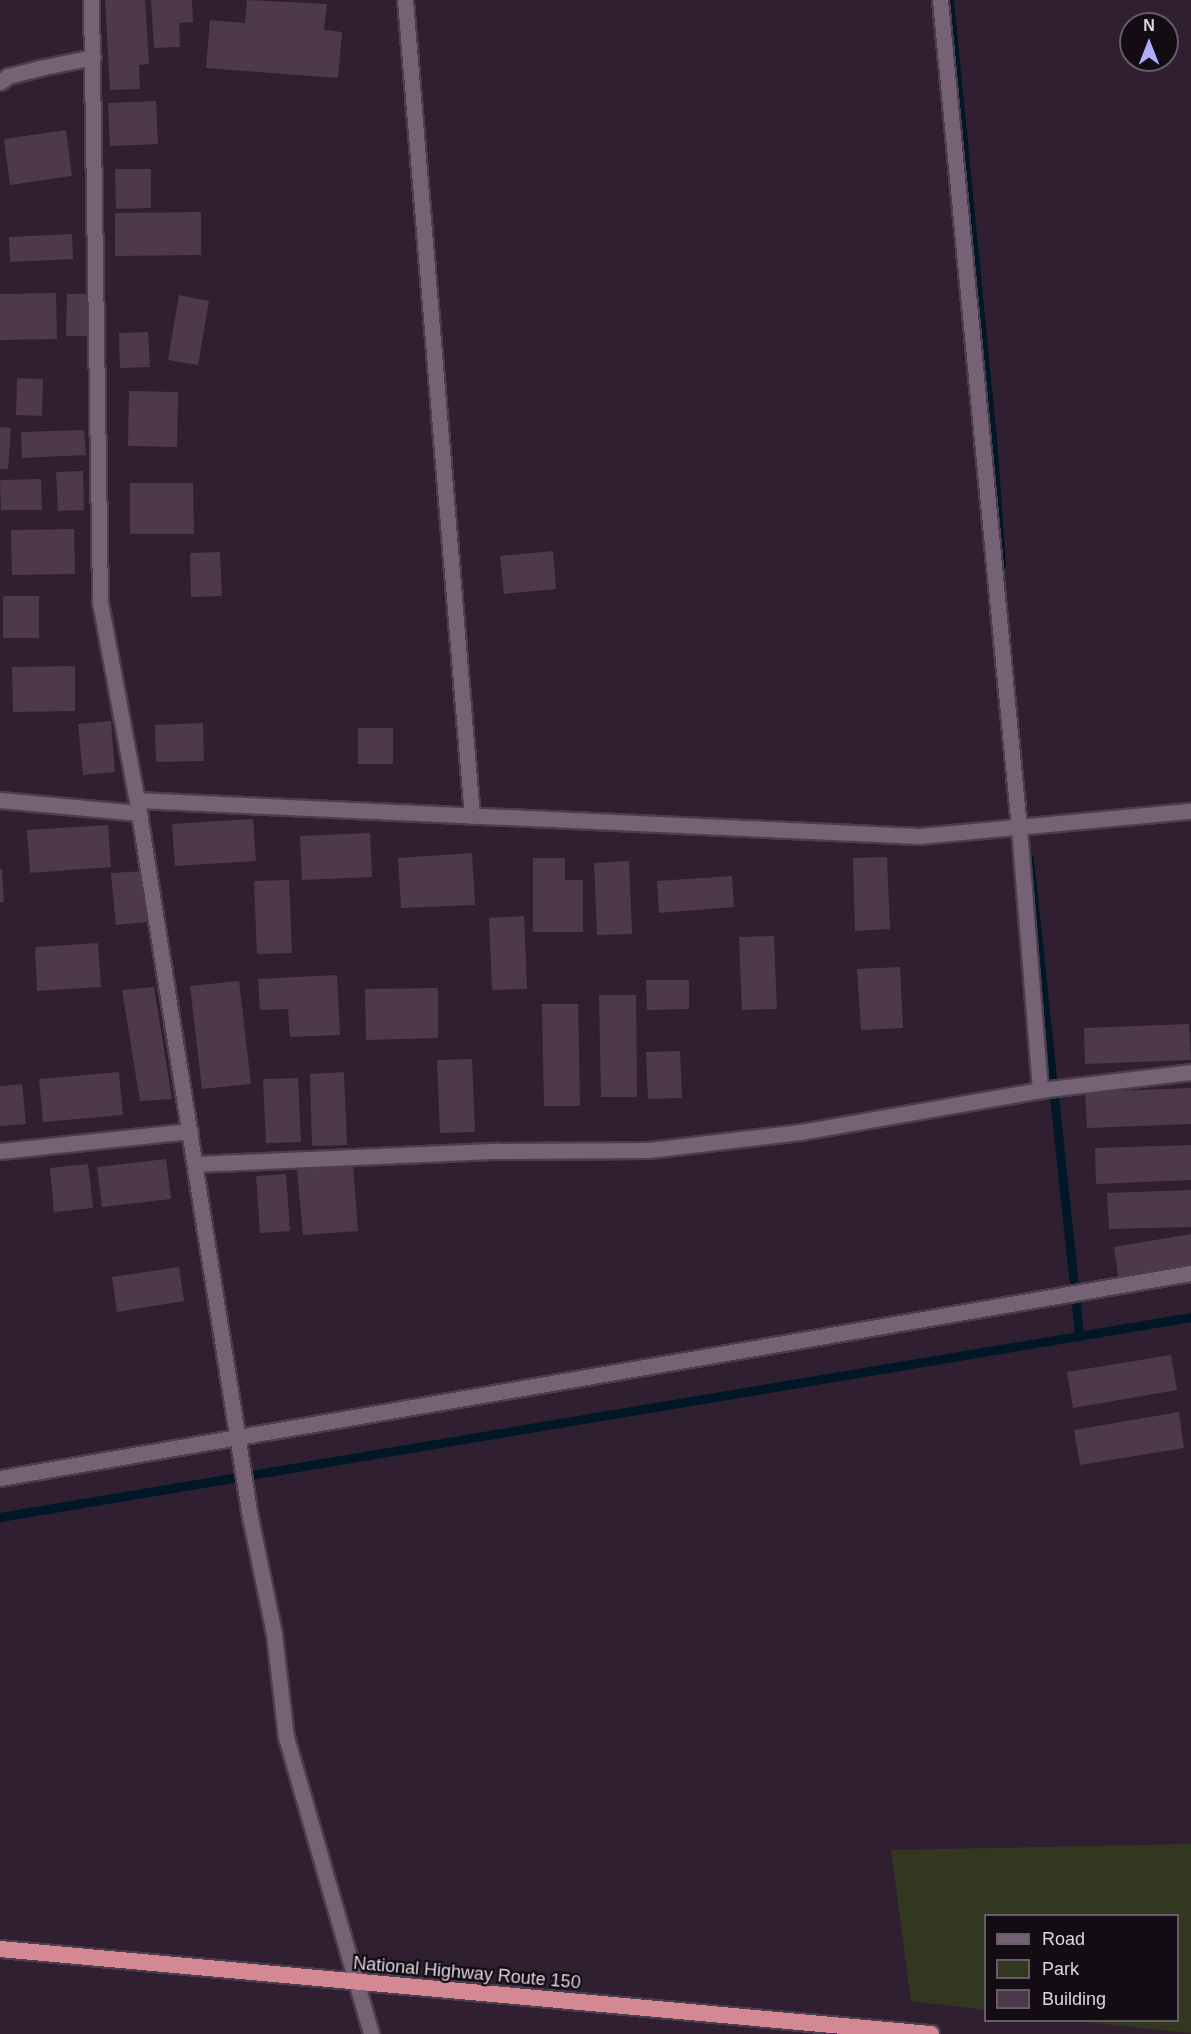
<!DOCTYPE html>
<style>
body{margin:0}
#map{position:relative;width:1191px;height:2034px;overflow:hidden;background:#301f30;font-family:Arial,sans-serif}
div>[style]{position:absolute}
[style*='--x']{left:calc(var(--x)*1px);top:calc(var(--y)*1px);width:calc(var(--w)*1px);rotate:calc(var(--a)*1deg)}
.green>*{inset:0;background:#31381f}
.stream>*{height:9px;margin:-4.5px;padding:0 4.5px;transform-origin:4.5px;border-radius:4.5px;background:#001825}
.building>*{inset:0;background:#4d384c}
.roads{filter:drop-shadow(2px 0 #4b3d4b) drop-shadow(-2px 0 #4b3d4b) drop-shadow(0 2px #4b3d4b) drop-shadow(0 -2px #4b3d4b)}
.minor>*{height:15px;margin:-7.5px;padding:0 7.5px;transform-origin:7.5px;border-radius:7.5px;background:#766275}
.trunk>*{height:16px;margin:-8px;padding:0 8px;transform-origin:8px;border-radius:8px;background:#d48894}
span{translate:-50% -50%;white-space:nowrap;text-align:center;line-height:1.15;-webkit-text-stroke:4.5px #130c13;paint-order:stroke}
.street-label{font-size:18px;color:#dfd4df}
.legend{position:absolute;left:984px;top:1914px;width:195px;height:108px;box-sizing:border-box;background:#130c13;border:2px solid #655c65;margin:0;padding:8px 10px;list-style:none;font-size:18px;color:#dfd4df}
.legend li{display:flex;align-items:center;gap:12px;height:30px}
.legend b{width:30px;border:2px solid #655c65}
.north{position:absolute;left:1119px;top:12px;width:60px;height:60px;box-sizing:border-box;background:#130c13;border:2px solid #655c65;border-radius:50%;rotate:0deg;font-size:16px;font-weight:700;line-height:24px;text-align:center;color:#dfd4df}
.north::after{content:'';display:block;margin:auto;width:21px;height:27px;background:#aeaefb;clip-path:polygon(50% 0,100% 100%,50% 72%,0 100%)}
</style>
<div id="map">
<div class="green">
<div style="clip-path:polygon(1191px 1844px,1191px 2033px,1074px 2021px,1178px 2020px,1178px 1916px,986px 1916px,985px 2010px,911px 2001px,891px 1850px)"></div>
</div>
<div class="stream">
<div style="--x:949;--y:0;--w:440;--a:84.4"></div>
<div style="--x:992;--y:438;--w:127;--a:85.9"></div>
<div style="--x:1029;--y:858;--w:481;--a:84"></div>
<div style="--x:0;--y:1517;--w:1208;--a:-9.53"></div>
</div>
<div class="building">
<div style="clip-path:polygon(105px 0,145px 0,149px 64px,139px 65px,140px 89px,110px 90px)"></div>
<div style="clip-path:polygon(151px 0,192px 0,193px 22px,179px 23px,180px 47px,154px 48px)"></div>
<div style="clip-path:polygon(247px 0,327px 4px,324px 30px,342px 32px,338px 78px,206px 68px,210px 20px,245px 23px)"></div>
<div style="clip-path:polygon(156px 101px,158px 144px,110px 146px,108px 103px)"></div>
<div style="clip-path:polygon(66px 130px,72px 176px,10px 185px,4px 139px)"></div>
<div style="clip-path:polygon(115px 169px,151px 169px,151px 208px,116px 209px)"></div>
<div style="clip-path:polygon(201px 212px,201px 255px,115px 256px,115px 213px)"></div>
<div style="clip-path:polygon(72px 234px,73px 259px,10px 262px,9px 237px)"></div>
<div style="clip-path:polygon(56px 293px,57px 339px,0 340px,0 294px)"></div>
<div style="clip-path:polygon(67px 294px,90px 294px,88px 336px,66px 336px)"></div>
<div style="clip-path:polygon(179px 295px,209px 301px,198px 365px,168px 360px)"></div>
<div style="clip-path:polygon(148px 332px,150px 367px,120px 368px,119px 333px)"></div>
<div style="clip-path:polygon(17px 378px,43px 379px,42px 416px,16px 415px)"></div>
<div style="clip-path:polygon(129px 391px,178px 392px,177px 447px,128px 446px)"></div>
<div style="clip-path:polygon(0 427px,11px 428px,8px 469px,0 469px)"></div>
<div style="clip-path:polygon(84px 430px,86px 455px,22px 458px,21px 432px)"></div>
<div style="clip-path:polygon(83px 471px,84px 510px,58px 511px,56px 472px)"></div>
<div style="clip-path:polygon(41px 479px,42px 510px,1px 510px,0 480px)"></div>
<div style="clip-path:polygon(130px 483px,193px 483px,194px 534px,130px 534px)"></div>
<div style="clip-path:polygon(74px 529px,75px 574px,12px 575px,11px 530px)"></div>
<div style="clip-path:polygon(553px 551px,556px 589px,504px 594px,500px 556px)"></div>
<div style="clip-path:polygon(220px 552px,222px 596px,191px 597px,190px 553px)"></div>
<div style="clip-path:polygon(3px 596px,39px 596px,39px 638px,3px 638px)"></div>
<div style="clip-path:polygon(75px 666px,75px 711px,13px 712px,12px 667px)"></div>
<div style="clip-path:polygon(111px 721px,115px 772px,83px 775px,78px 724px)"></div>
<div style="clip-path:polygon(203px 723px,204px 761px,156px 762px,155px 725px)"></div>
<div style="clip-path:polygon(358px 728px,393px 728px,393px 764px,358px 764px)"></div>
<div style="clip-path:polygon(253px 819px,256px 861px,175px 866px,172px 824px)"></div>
<div style="clip-path:polygon(108px 825px,111px 867px,30px 873px,27px 830px)"></div>
<div style="clip-path:polygon(370px 833px,372px 877px,302px 880px,300px 836px)"></div>
<div style="clip-path:polygon(472px 853px,475px 905px,401px 908px,398px 858px)"></div>
<div style="clip-path:polygon(887px 857px,890px 929px,855px 931px,853px 858px)"></div>
<div style="clip-path:polygon(533px 858px,565px 858px,565px 880px,583px 880px,583px 932px,533px 932px)"></div>
<div style="clip-path:polygon(629px 861px,632px 934px,597px 935px,594px 863px)"></div>
<div style="clip-path:polygon(0 869px,2px 869px,4px 902px,0 902px)"></div>
<div style="clip-path:polygon(144px 871px,148px 922px,116px 925px,111px 873px)"></div>
<div style="clip-path:polygon(732px 876px,734px 907px,659px 913px,657px 881px)"></div>
<div style="clip-path:polygon(289px 880px,292px 953px,257px 954px,254px 881px)"></div>
<div style="clip-path:polygon(524px 916px,527px 989px,492px 990px,489px 918px)"></div>
<div style="clip-path:polygon(774px 936px,777px 1009px,742px 1010px,739px 937px)"></div>
<div style="clip-path:polygon(98px 943px,101px 987px,37px 991px,35px 947px)"></div>
<div style="clip-path:polygon(900px 967px,903px 1028px,861px 1030px,857px 969px)"></div>
<div style="clip-path:polygon(337px 975px,340px 1035px,290px 1037px,288px 1009px,260px 1010px,258px 979px)"></div>
<div style="clip-path:polygon(646px 980px,689px 980px,689px 1009px,647px 1010px)"></div>
<div style="clip-path:polygon(239px 981px,251px 1084px,202px 1089px,190px 986px)"></div>
<div style="clip-path:polygon(154px 987px,172px 1099px,140px 1101px,122px 990px)"></div>
<div style="clip-path:polygon(438px 988px,438px 1038px,366px 1040px,365px 989px)"></div>
<div style="clip-path:polygon(599px 995px,636px 995px,637px 1097px,601px 1097px)"></div>
<div style="clip-path:polygon(542px 1004px,578px 1004px,580px 1106px,544px 1106px)"></div>
<div style="clip-path:polygon(1189px 1024px,1191px 1060px,1085px 1064px,1084px 1028px)"></div>
<div style="clip-path:polygon(680px 1051px,682px 1098px,648px 1099px,646px 1052px)"></div>
<div style="clip-path:polygon(472px 1059px,475px 1132px,440px 1133px,437px 1060px)"></div>
<div style="clip-path:polygon(119px 1072px,123px 1115px,43px 1122px,39px 1079px)"></div>
<div style="clip-path:polygon(344px 1072px,347px 1145px,312px 1146px,310px 1074px)"></div>
<div style="clip-path:polygon(298px 1078px,301px 1142px,266px 1143px,263px 1079px)"></div>
<div style="clip-path:polygon(22px 1084px,26px 1124px,0 1126px,0 1086px)"></div>
<div style="clip-path:polygon(1191px 1088px,1191px 1124px,1087px 1128px,1085px 1092px)"></div>
<div style="clip-path:polygon(1191px 1145px,1191px 1180px,1096px 1184px,1095px 1148px)"></div>
<div style="clip-path:polygon(166px 1159px,171px 1199px,102px 1207px,97px 1167px)"></div>
<div style="clip-path:polygon(88px 1164px,93px 1208px,54px 1212px,50px 1168px)"></div>
<div style="clip-path:polygon(353px 1165px,358px 1231px,303px 1235px,297px 1170px)"></div>
<div style="clip-path:polygon(286px 1174px,290px 1231px,260px 1233px,256px 1176px)"></div>
<div style="clip-path:polygon(1191px 1190px,1191px 1227px,1109px 1229px,1107px 1193px)"></div>
<div style="clip-path:polygon(1191px 1234px,1191px 1270px,1119px 1282px,1114px 1247px)"></div>
<div style="clip-path:polygon(179px 1267px,184px 1301px,117px 1312px,112px 1277px)"></div>
<div style="clip-path:polygon(1171px 1355px,1177px 1390px,1073px 1408px,1067px 1372px)"></div>
<div style="clip-path:polygon(1179px 1412px,1184px 1448px,1080px 1465px,1074px 1430px)"></div>
</div>
<div class="roads">
<div class="minor">
<div style="--x:91;--y:0;--w:602;--a:89.14"></div>
<div style="--x:100;--y:602;--w:215;--a:79.5"></div>
<div style="--x:139;--y:813;--w:713;--a:81.04"></div>
<div style="--x:250;--y:1517;--w:119;--a:78.4"></div>
<div style="--x:274;--y:1634;--w:104;--a:83.4"></div>
<div style="--x:286;--y:1737;--w:309;--a:74"></div>
<div style="--x:405;--y:0;--w:819;--a:85.31"></div>
<div style="--x:940;--y:0;--w:832;--a:84.55"></div>
<div style="--x:1019;--y:828;--w:263;--a:85.4"></div>
<div style="--x:0;--y:82;--w:10;--a:-37"></div>
<div style="--x:8;--y:76;--w:32;--a:-14"></div>
<div style="--x:39;--y:68;--w:55;--a:-11.5"></div>
<div style="--x:0;--y:800;--w:140;--a:5.3"></div>
<div style="--x:137;--y:800;--w:783;--a:2.64"></div>
<div style="--x:919;--y:836;--w:273;--a:-5.3"></div>
<div style="--x:0;--y:1151;--w:191;--a:-6"></div>
<div style="--x:195;--y:1164;--w:303;--a:-2.5"></div>
<div style="--x:498;--y:1151;--w:151;--a:-0.4"></div>
<div style="--x:649;--y:1150;--w:152;--a:-6.8"></div>
<div style="--x:800;--y:1132;--w:244;--a:-9.9"></div>
<div style="--x:1040;--y:1090;--w:152;--a:-6.8"></div>
<div style="--x:0;--y:1478;--w:1209;--a:-9.77"></div>
</div>
<div class="trunk">
<div style="--x:0;--y:1949;--w:935;--a:5.22"></div>
</div>
</div>
<div class="street-label">
<span style="left:467px;top:1973px;rotate:5deg">National Highway Route 150</span>
</div>
<ul class="legend">
<li><b style="height:8px;background:#766275"></b>Road</li>
<li><b style="height:16px;background:#31381f"></b>Park</li>
<li><b style="height:16px;background:#4d384c"></b>Building</li>
</ul>
<div class="north">N</div>
</div>
